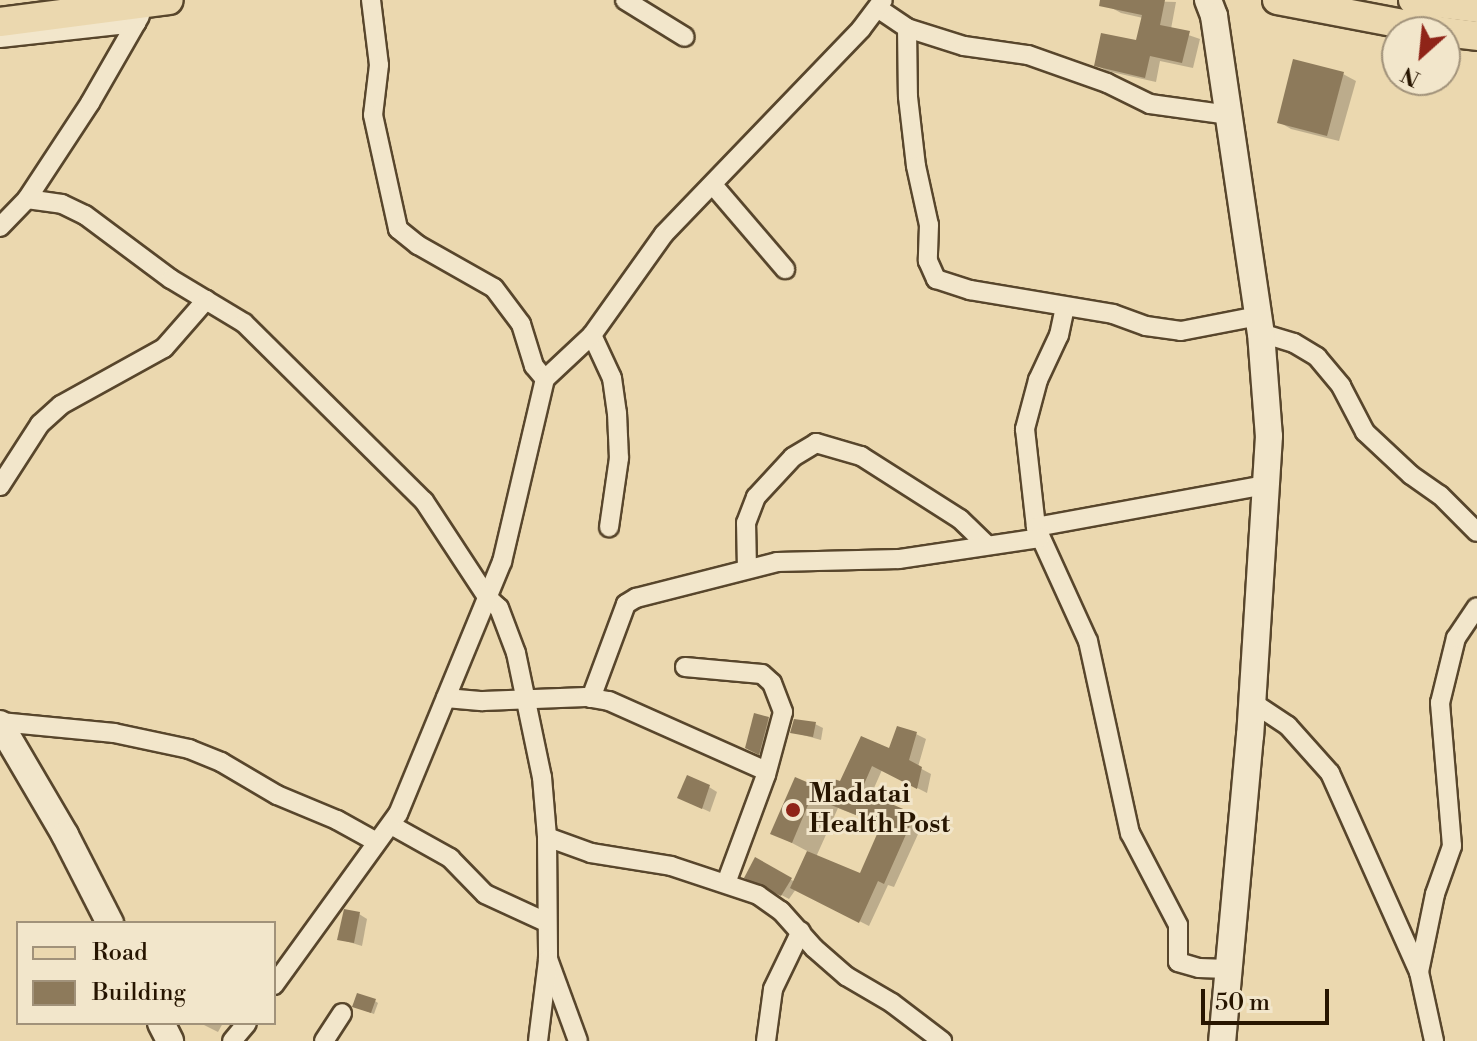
<!DOCTYPE html>
<style>
body{margin:0}
#map{position:relative;width:1477px;height:1041px;overflow:hidden;background:#ebd8af;font-family:"Libre Bodoni",serif}
div>[style]{position:absolute}
[style*='--x']{left:calc(var(--x)*1px);top:calc(var(--y)*1px);width:calc(var(--w)*1px);rotate:calc(var(--a)*1deg)}
.shadow>*{inset:0;background:#0003}
.building>*{inset:0;background:#8d7a5b}
.roads{filter:drop-shadow(2px 0 #58462c) drop-shadow(-2px 0 #58462c) drop-shadow(0 2px #58462c) drop-shadow(0 -2px #58462c)}
.street>*{height:18px;margin:-9px;padding:0 9px;transform-origin:9px;border-radius:9px;background:#f2e6cb}
.secondary>*{height:26px;margin:-13px;padding:0 13px;transform-origin:13px;border-radius:13px;background:#f2e6cb}
.primary>*{height:28px;margin:-14px;padding:0 14px;transform-origin:14px;border-radius:14px;background:#ebd8af}
.dots>*{width:22px;height:22px;translate:-50% -50%;box-sizing:border-box;border:4px solid #f2e6cb;border-radius:50%}
span{translate:-50% -50%;white-space:nowrap;text-align:center;line-height:1.15;-webkit-text-stroke:6px #f2e6cb;paint-order:stroke}
.poi-label{font-size:26px;color:#271500;font-weight:700}
.left{translate:0 -50%;text-align:left}
.legend{position:absolute;left:16px;top:921px;width:260px;height:104px;box-sizing:border-box;background:#f2e6cb;border:2px solid #a1927a;margin:0;padding:10px 14px;list-style:none;font-size:24px;color:#271500}
.legend li{display:flex;align-items:center;gap:16px;height:40px}
.legend b{width:40px;border:2px solid #a1927a}
.north{position:absolute;left:1381px;top:16px;width:80px;height:80px;box-sizing:border-box;background:#f2e6cb;border:2px solid #a1927a;border-radius:50%;rotate:207deg;font-size:22px;font-weight:700;line-height:32px;text-align:center;color:#271500}
.north::after{content:'';display:block;margin:auto;width:28px;height:36px;background:#8f2418;clip-path:polygon(50% 0,100% 100%,50% 72%,0 100%)}
.scale{position:absolute;left:1201px;top:989px;width:128px;height:36px;box-sizing:border-box;border:4px solid #271500;border-top:0;padding-left:10px;font-size:24px;line-height:28px;white-space:nowrap;color:#271500;-webkit-text-stroke:6px #f2e6cb;paint-order:stroke}
</style>
<div id="map">
<div class="shadow">
<div style="clip-path:polygon(1112px 0,1176px 2px,1171px 29px,1200px 39px,1193px 68px,1160px 61px,1156px 82px,1107px 71px,1096px 65px,1137px 43px,1143px 18px,1121px 13px,1110px 7px)"></div>
<div style="clip-path:polygon(1295px 61px,1343px 74px,1356px 81px,1339px 141px,1291px 129px,1279px 122px)"></div>
<div style="clip-path:polygon(769px 718px,776px 723px,767px 757px,755px 752px)"></div>
<div style="clip-path:polygon(815px 724px,823px 728px,821px 740px,792px 732px)"></div>
<div style="clip-path:polygon(evenodd,916px 734px,926px 739px,918px 767px,931px 774px,927px 793px,882px 770px,870px 797px,924px 821px,894px 887px,888px 885px,869px 926px,796px 889px,789px 899px,747px 877px,756px 860px,795px 882px,809px 852px,773px 833px,796px 779px,830px 796px,841px 784px,916px 734px,838px 808px,883px 826px,861px 875px,816px 857px,838px 808px)"></div>
<div style="clip-path:polygon(709px 787px,717px 792px,710px 812px,688px 802px)"></div>
<div style="clip-path:polygon(359px 914px,367px 919px,362px 946px,339px 939px)"></div>
<div style="clip-path:polygon(375px 1001px,378px 1003px,374px 1014px,358px 1008px)"></div>
<div style="clip-path:polygon(200px 1023px,223px 1023px,218px 1032px)"></div>
</div>
<div class="building">
<div style="clip-path:polygon(1100px 0,1165px 0,1160px 25px,1190px 31px,1182px 63px,1150px 56px,1145px 78px,1094px 66px,1101px 33px,1136px 40px,1142px 15px,1099px 6px)"></div>
<div style="clip-path:polygon(1293px 59px,1344px 72px,1327px 136px,1277px 123px)"></div>
<div style="clip-path:polygon(754px 713px,769px 717px,759px 755px,745px 748px)"></div>
<div style="clip-path:polygon(794px 719px,816px 722px,813px 737px,790px 733px)"></div>
<div style="clip-path:polygon(897px 726px,917px 732px,909px 760px,922px 767px,917px 789px,872px 766px,861px 791px,915px 814px,884px 884px,878px 881px,859px 923px,790px 888px,807px 851px,860px 873px,881px 825px,826px 803px,834px 779px,840px 781px,861px 736px,889px 748px)"></div>
<div style="clip-path:polygon(687px 775px,710px 785px,702px 809px,677px 798px)"></div>
<div style="clip-path:polygon(795px 777px,816px 786px,792px 843px,770px 834px)"></div>
<div style="clip-path:polygon(755px 857px,792px 878px,781px 896px,744px 878px)"></div>
<div style="clip-path:polygon(344px 909px,360px 912px,354px 943px,337px 940px)"></div>
<div style="clip-path:polygon(357px 993px,376px 999px,371px 1013px,352px 1007px)"></div>
</div>
<div class="roads">
<div class="street">
<div style="--x:371;--y:0;--w:65;--a:83"></div>
<div style="--x:379;--y:65;--w:50;--a:96.8"></div>
<div style="--x:373;--y:115;--w:117;--a:77.6"></div>
<div style="--x:398;--y:229;--w:26;--a:39"></div>
<div style="--x:418;--y:245;--w:87;--a:29.5"></div>
<div style="--x:494;--y:288;--w:45;--a:53.1"></div>
<div style="--x:521;--y:324;--w:44;--a:72.8"></div>
<div style="--x:534;--y:366;--w:17;--a:50"></div>
<div style="--x:625;--y:0;--w:70;--a:31.7"></div>
<div style="--x:879;--y:9;--w:34;--a:34"></div>
<div style="--x:907;--y:28;--w:60;--a:17.5"></div>
<div style="--x:964;--y:46;--w:65;--a:8"></div>
<div style="--x:1028;--y:55;--w:84;--a:19.5"></div>
<div style="--x:1107;--y:83;--w:48;--a:26"></div>
<div style="--x:1150;--y:104;--w:80;--a:7.9"></div>
<div style="--x:907;--y:28;--w:69;--a:89.2"></div>
<div style="--x:908;--y:97;--w:69;--a:83.4"></div>
<div style="--x:916;--y:166;--w:60;--a:77.6"></div>
<div style="--x:929;--y:225;--w:36;--a:92"></div>
<div style="--x:928;--y:261;--w:20;--a:66"></div>
<div style="--x:936;--y:279;--w:36;--a:18"></div>
<div style="--x:970;--y:290;--w:145;--a:9.5"></div>
<div style="--x:1113;--y:314;--w:35;--a:20"></div>
<div style="--x:1146;--y:326;--w:35;--a:8"></div>
<div style="--x:1181;--y:331;--w:78;--a:-11"></div>
<div style="--x:0;--y:38;--w:137;--a:-6.3"></div>
<div style="--x:136;--y:23;--w:8;--a:-60"></div>
<div style="--x:713;--y:185;--w:111;--a:49.4"></div>
<div style="--x:27;--y:199;--w:35;--a:8"></div>
<div style="--x:62;--y:204;--w:25;--a:26"></div>
<div style="--x:85;--y:215;--w:107;--a:36.7"></div>
<div style="--x:171;--y:279;--w:85;--a:31.1"></div>
<div style="--x:244;--y:323;--w:253;--a:44.7"></div>
<div style="--x:424;--y:501;--w:115;--a:56.7"></div>
<div style="--x:487;--y:597;--w:16;--a:43"></div>
<div style="--x:499;--y:608;--w:48;--a:69.3"></div>
<div style="--x:516;--y:653;--w:127;--a:78.2"></div>
<div style="--x:542;--y:777;--w:60;--a:85.2"></div>
<div style="--x:547;--y:837;--w:122;--a:89.5"></div>
<div style="--x:548;--y:959;--w:87;--a:69.9"></div>
<div style="--x:0;--y:227;--w:39;--a:-46"></div>
<div style="--x:27;--y:199;--w:115;--a:-56.7"></div>
<div style="--x:90;--y:103;--w:92;--a:-60.1"></div>
<div style="--x:1065;--y:307;--w:29;--a:102"></div>
<div style="--x:1059;--y:335;--w:50;--a:115"></div>
<div style="--x:1038;--y:380;--w:51;--a:104.9"></div>
<div style="--x:1025;--y:429;--w:99;--a:83.6"></div>
<div style="--x:1036;--y:527;--w:125;--a:65.5"></div>
<div style="--x:1088;--y:641;--w:197;--a:77.7"></div>
<div style="--x:1130;--y:833;--w:104;--a:62.4"></div>
<div style="--x:1178;--y:925;--w:37;--a:90"></div>
<div style="--x:1178;--y:962;--w:22;--a:16"></div>
<div style="--x:1199;--y:968;--w:29;--a:2"></div>
<div style="--x:1261;--y:333;--w:34;--a:17"></div>
<div style="--x:1294;--y:343;--w:27;--a:31"></div>
<div style="--x:1317;--y:357;--w:38;--a:50"></div>
<div style="--x:1341;--y:386;--w:52;--a:62.4"></div>
<div style="--x:1365;--y:432;--w:63;--a:43.1"></div>
<div style="--x:1411;--y:475;--w:35;--a:35"></div>
<div style="--x:1440;--y:495;--w:52;--a:45"></div>
<div style="--x:592;--y:335;--w:47;--a:65.1"></div>
<div style="--x:612;--y:378;--w:35;--a:82"></div>
<div style="--x:617;--y:413;--w:45;--a:87.5"></div>
<div style="--x:619;--y:458;--w:70;--a:98.2"></div>
<div style="--x:0;--y:486;--w:74;--a:-57.2"></div>
<div style="--x:40;--y:424;--w:28;--a:-42"></div>
<div style="--x:61;--y:405;--w:118;--a:-29"></div>
<div style="--x:164;--y:348;--w:64;--a:-48.8"></div>
<div style="--x:1036;--y:527;--w:233;--a:-10.4"></div>
<div style="--x:747;--y:569;--w:46;--a:-91.2"></div>
<div style="--x:746;--y:523;--w:28;--a:-69"></div>
<div style="--x:756;--y:497;--w:54;--a:-47.2"></div>
<div style="--x:793;--y:457;--w:27;--a:-31"></div>
<div style="--x:816;--y:443;--w:47;--a:16.1"></div>
<div style="--x:861;--y:456;--w:117;--a:32.5"></div>
<div style="--x:960;--y:519;--w:37;--a:44"></div>
<div style="--x:685;--y:667;--w:77;--a:5.2"></div>
<div style="--x:762;--y:674;--w:13;--a:42"></div>
<div style="--x:772;--y:683;--w:31;--a:69"></div>
<div style="--x:783;--y:712;--w:65;--a:105.1"></div>
<div style="--x:766;--y:775;--w:115;--a:110.3"></div>
<div style="--x:446;--y:698;--w:37;--a:5"></div>
<div style="--x:483;--y:701;--w:103;--a:-2.2"></div>
<div style="--x:586;--y:697;--w:23;--a:10"></div>
<div style="--x:609;--y:701;--w:172;--a:24"></div>
<div style="--x:591;--y:698;--w:100;--a:-69.6"></div>
<div style="--x:626;--y:604;--w:12;--a:-31"></div>
<div style="--x:636;--y:598;--w:146;--a:-14.3"></div>
<div style="--x:777;--y:562;--w:122;--a:-1.4"></div>
<div style="--x:899;--y:559;--w:143;--a:-8.5"></div>
<div style="--x:1252;--y:702;--w:43;--a:33.7"></div>
<div style="--x:1288;--y:726;--w:63;--a:48.2"></div>
<div style="--x:1330;--y:773;--w:218;--a:65.9"></div>
<div style="--x:1419;--y:972;--w:71;--a:77.7"></div>
<div style="--x:0;--y:722;--w:115;--a:5.5"></div>
<div style="--x:114;--y:733;--w:77;--a:12"></div>
<div style="--x:189;--y:749;--w:35;--a:22"></div>
<div style="--x:221;--y:762;--w:65;--a:30.5"></div>
<div style="--x:277;--y:795;--w:65;--a:22.6"></div>
<div style="--x:337;--y:820;--w:43;--a:28.9"></div>
<div style="--x:391;--y:825;--w:68;--a:29.2"></div>
<div style="--x:450;--y:858;--w:50;--a:45.8"></div>
<div style="--x:485;--y:894;--w:67;--a:24.7"></div>
<div style="--x:547;--y:837;--w:47;--a:20"></div>
<div style="--x:591;--y:853;--w:81;--a:9.2"></div>
<div style="--x:671;--y:866;--w:92;--a:18.4"></div>
<div style="--x:758;--y:895;--w:28;--a:35"></div>
<div style="--x:781;--y:911;--w:50;--a:48.3"></div>
<div style="--x:814;--y:948;--w:43;--a:41.2"></div>
<div style="--x:846;--y:976;--w:53;--a:30.4"></div>
<div style="--x:892;--y:1003;--w:63;--a:37.2"></div>
<div style="--x:1419;--y:972;--w:80;--a:-78.4"></div>
<div style="--x:1435;--y:894;--w:51;--a:-70.5"></div>
<div style="--x:1452;--y:846;--w:144;--a:-94.8"></div>
<div style="--x:1440;--y:703;--w:67;--a:-76.2"></div>
<div style="--x:1456;--y:638;--w:37;--a:-56"></div>
<div style="--x:274;--y:985;--w:211;--a:-54.1"></div>
<div style="--x:398;--y:814;--w:273;--a:-67.6"></div>
<div style="--x:502;--y:562;--w:188;--a:-76.8"></div>
<div style="--x:545;--y:379;--w:64;--a:-43.1"></div>
<div style="--x:592;--y:335;--w:124;--a:-54.5"></div>
<div style="--x:664;--y:234;--w:284;--a:-46.1"></div>
<div style="--x:861;--y:29;--w:36;--a:-53"></div>
<div style="--x:232;--y:1041;--w:23;--a:-50"></div>
<div style="--x:324;--y:1041;--w:33;--a:-57"></div>
<div style="--x:538;--y:1041;--w:81;--a:-82.9"></div>
<div style="--x:766;--y:1041;--w:52;--a:-82.3"></div>
<div style="--x:773;--y:989;--w:64;--a:-64.2"></div>
</div>
<div class="secondary">
<div style="--x:1208;--y:0;--w:17;--a:69"></div>
<div style="--x:1214;--y:16;--w:320;--a:81.6"></div>
<div style="--x:1261;--y:333;--w:103;--a:85.6"></div>
<div style="--x:1269;--y:436;--w:300;--a:93.6"></div>
<div style="--x:1250;--y:735;--w:307;--a:95.2"></div>
<div style="--x:0;--y:724;--w:129;--a:59.6"></div>
<div style="--x:65;--y:835;--w:99;--a:62.9"></div>
<div style="--x:161;--y:1023;--w:20;--a:63"></div>
</div>
<div class="primary">
<div style="--x:1277;--y:0;--w:171;--a:10.8"></div>
<div style="--x:1413;--y:0;--w:64;--a:7.1"></div>
<div style="--x:0;--y:22;--w:170;--a:-7.4"></div>
<div style="--x:1445;--y:32;--w:32;--a:7"></div>
</div>
</div>
<div class="dots">
<div style="left:793px;top:810px;background:#8f2418"></div>
</div>
<div class="poi-label">
<span class="left" style="left:809px;top:810px">Madatai<br>Health Post</span>
</div>
<ul class="legend">
<li><b style="height:10px;background:#ebd8af"></b>Road</li>
<li><b style="height:22px;background:#8d7a5b"></b>Building</li>
</ul>
<div class="north">N</div>
<div class="scale">50 m</div>
</div>
